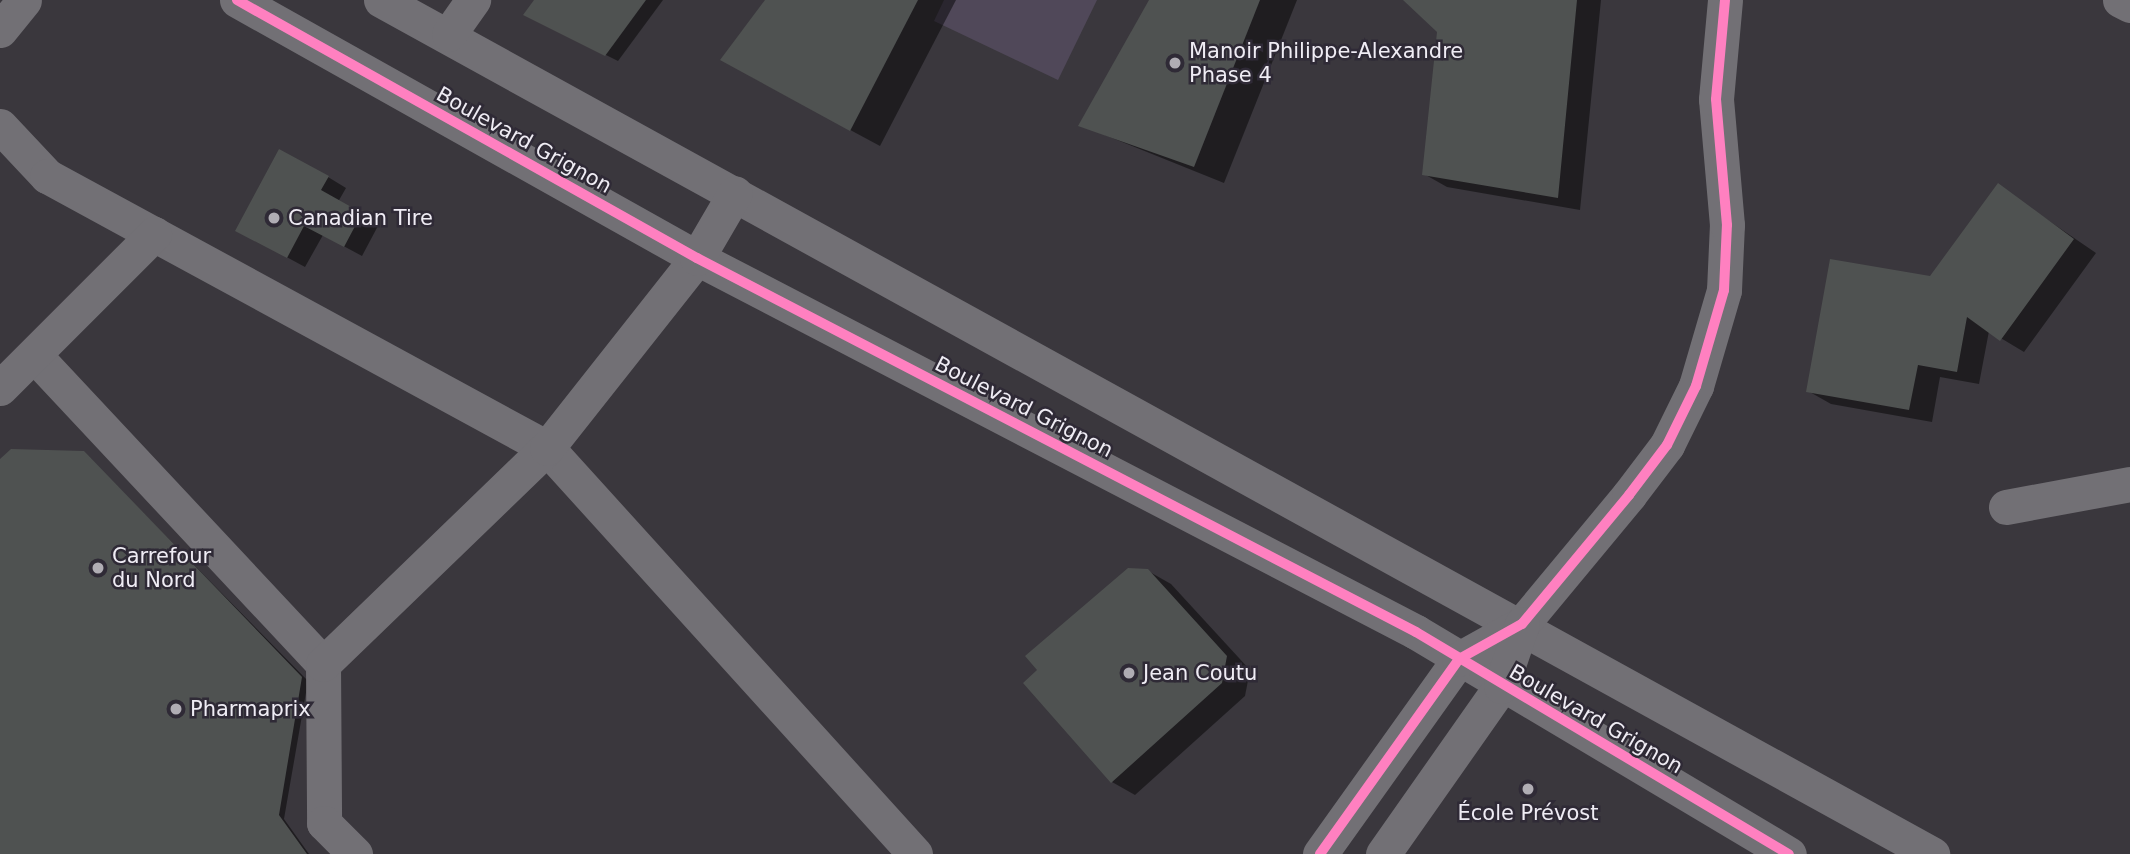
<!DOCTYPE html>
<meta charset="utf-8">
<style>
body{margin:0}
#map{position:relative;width:2130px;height:854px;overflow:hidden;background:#3a373d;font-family:"DejaVu Sans",sans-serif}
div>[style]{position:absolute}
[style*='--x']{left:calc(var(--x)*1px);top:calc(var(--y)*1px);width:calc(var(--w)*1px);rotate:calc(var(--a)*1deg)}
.green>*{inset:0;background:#504859}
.shadow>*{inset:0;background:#0007}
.building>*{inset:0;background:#4f5251}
.minor>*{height:35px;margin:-17.5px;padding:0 17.5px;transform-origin:17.5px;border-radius:17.5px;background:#727075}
.cycleway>*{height:10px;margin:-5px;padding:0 5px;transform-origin:5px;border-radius:5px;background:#ff80c0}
.dots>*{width:19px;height:19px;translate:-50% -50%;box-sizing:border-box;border:4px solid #2f2a36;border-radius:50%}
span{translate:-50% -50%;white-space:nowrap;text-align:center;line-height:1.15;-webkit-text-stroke:5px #2f2a36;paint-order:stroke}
.poi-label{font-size:21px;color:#efecf4}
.left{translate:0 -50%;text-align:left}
.street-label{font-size:21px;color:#efecf4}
</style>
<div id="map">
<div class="green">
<div style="clip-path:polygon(944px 0,1097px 0,1058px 80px,934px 21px)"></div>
</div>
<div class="shadow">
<div style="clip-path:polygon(537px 0,663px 0,618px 61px,538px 21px)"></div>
<div style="clip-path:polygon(767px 0,956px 0,880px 146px,752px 77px)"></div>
<div style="clip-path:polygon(1151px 0,1297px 0,1224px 183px,1080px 125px)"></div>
<div style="clip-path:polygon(1406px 0,1601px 0,1580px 210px,1447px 187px,1424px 174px,1439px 32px)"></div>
<div style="clip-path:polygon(328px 177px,346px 188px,338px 202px,379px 224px,362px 256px,323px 235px,305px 267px,255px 240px)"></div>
<div style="clip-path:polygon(1998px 186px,2096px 253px,2024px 352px,1989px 331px,1979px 384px,1940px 377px,1932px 422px,1831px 404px,1808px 391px,1931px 278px)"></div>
<div style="clip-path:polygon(83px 452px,308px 681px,284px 819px,309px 854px,0 854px,0 461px)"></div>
<div style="clip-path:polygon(1148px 571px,1171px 584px,1250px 670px,1245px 696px,1135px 795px,1112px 782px)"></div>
</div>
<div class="building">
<div style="clip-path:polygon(534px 0,646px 0,605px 56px,523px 15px)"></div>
<div style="clip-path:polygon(765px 0,918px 0,850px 131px,720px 60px)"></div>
<div style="clip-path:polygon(1149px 0,1260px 0,1194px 167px,1078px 126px)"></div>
<div style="clip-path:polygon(1403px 0,1577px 0,1558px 198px,1422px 175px,1437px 32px)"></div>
<div style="clip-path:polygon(279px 149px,329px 176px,321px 190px,362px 213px,344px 247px,304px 226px,287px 258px,235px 231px)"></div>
<div style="clip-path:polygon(1998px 183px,2074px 239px,2000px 341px,1967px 317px,1957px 372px,1918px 365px,1909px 410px,1806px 392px,1830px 259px,1930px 276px)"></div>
<div style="clip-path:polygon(11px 449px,84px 451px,302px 677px,279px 815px,307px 854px,0 854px,0 459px)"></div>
<div style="clip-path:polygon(1128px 568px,1148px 569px,1227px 656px,1222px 683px,1111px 783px,1023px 683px,1037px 670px,1025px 656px)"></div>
</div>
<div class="minor">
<div style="--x:237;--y:0;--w:527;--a:29.29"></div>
<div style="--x:697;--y:258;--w:810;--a:27.48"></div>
<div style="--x:1416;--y:632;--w:434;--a:30.8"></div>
<div style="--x:381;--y:0;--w:1771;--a:28.84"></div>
<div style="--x:2120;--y:0;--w:11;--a:27"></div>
<div style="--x:0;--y:30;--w:38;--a:-51"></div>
<div style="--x:449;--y:34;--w:42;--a:-54.8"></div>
<div style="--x:0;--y:126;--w:69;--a:46.8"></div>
<div style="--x:47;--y:176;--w:569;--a:28.55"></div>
<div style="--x:547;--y:448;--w:548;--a:47.81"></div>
<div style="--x:35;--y:356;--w:422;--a:46.9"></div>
<div style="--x:323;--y:664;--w:159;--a:89.6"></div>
<div style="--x:324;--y:823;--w:44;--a:45"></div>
<div style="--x:0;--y:388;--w:218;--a:-45"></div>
<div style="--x:2006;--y:507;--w:126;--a:-10.5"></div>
<div style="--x:323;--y:664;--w:311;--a:-44"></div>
<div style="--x:547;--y:448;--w:242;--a:-51.7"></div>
<div style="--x:697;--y:258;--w:75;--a:-59.7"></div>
<div style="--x:1320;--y:854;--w:239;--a:-54.5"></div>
<div style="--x:1459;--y:659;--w:72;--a:-29.1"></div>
<div style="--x:1522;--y:624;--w:168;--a:-50.3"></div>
<div style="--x:1629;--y:495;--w:63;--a:-52.8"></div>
<div style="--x:1667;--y:445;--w:66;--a:-63.8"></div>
<div style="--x:1696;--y:386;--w:100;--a:-73.7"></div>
<div style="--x:1724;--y:290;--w:65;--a:-87.4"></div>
<div style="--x:1727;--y:225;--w:126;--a:-95"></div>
<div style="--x:1716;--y:99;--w:99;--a:-84.8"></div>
<div style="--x:1383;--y:854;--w:205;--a:-54.9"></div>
<div style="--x:1501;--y:686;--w:65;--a:-71.3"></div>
</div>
<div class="cycleway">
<div style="--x:237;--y:0;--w:527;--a:29.29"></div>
<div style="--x:697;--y:258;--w:810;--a:27.48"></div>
<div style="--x:1416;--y:632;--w:434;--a:30.8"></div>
<div style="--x:1320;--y:854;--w:239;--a:-54.5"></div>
<div style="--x:1459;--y:659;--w:72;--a:-29.1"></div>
<div style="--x:1522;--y:624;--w:168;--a:-50.3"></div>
<div style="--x:1629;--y:495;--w:63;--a:-52.8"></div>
<div style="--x:1667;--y:445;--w:66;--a:-63.8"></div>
<div style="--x:1696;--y:386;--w:100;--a:-73.7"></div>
<div style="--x:1724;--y:290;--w:65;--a:-87.4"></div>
<div style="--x:1727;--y:225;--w:126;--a:-95"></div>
<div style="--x:1716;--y:99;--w:99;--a:-84.8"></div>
</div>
<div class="dots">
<div style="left:1175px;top:63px;background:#b0adb4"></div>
<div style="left:274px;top:218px;background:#b0adb4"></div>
<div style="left:98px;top:568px;background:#b0adb4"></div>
<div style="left:1129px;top:673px;background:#b0adb4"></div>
<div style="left:176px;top:709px;background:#b0adb4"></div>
<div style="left:1528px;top:789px;background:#b0adb4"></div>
</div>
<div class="poi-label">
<span class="left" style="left:1189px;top:63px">Manoir Philippe-Alexandre<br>Phase 4</span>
<span class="left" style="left:288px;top:218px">Canadian Tire</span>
<span class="left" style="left:112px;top:568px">Carrefour<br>du Nord</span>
<span class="left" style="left:1143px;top:673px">Jean Coutu</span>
<span class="left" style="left:190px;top:709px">Pharmaprix</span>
<span style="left:1528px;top:813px">École Prévost</span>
</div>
<div class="street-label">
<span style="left:524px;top:140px;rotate:29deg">Boulevard Grignon</span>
<span style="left:1024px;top:407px;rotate:27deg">Boulevard Grignon</span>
<span style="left:1596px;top:719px;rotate:30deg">Boulevard Grignon</span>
</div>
</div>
